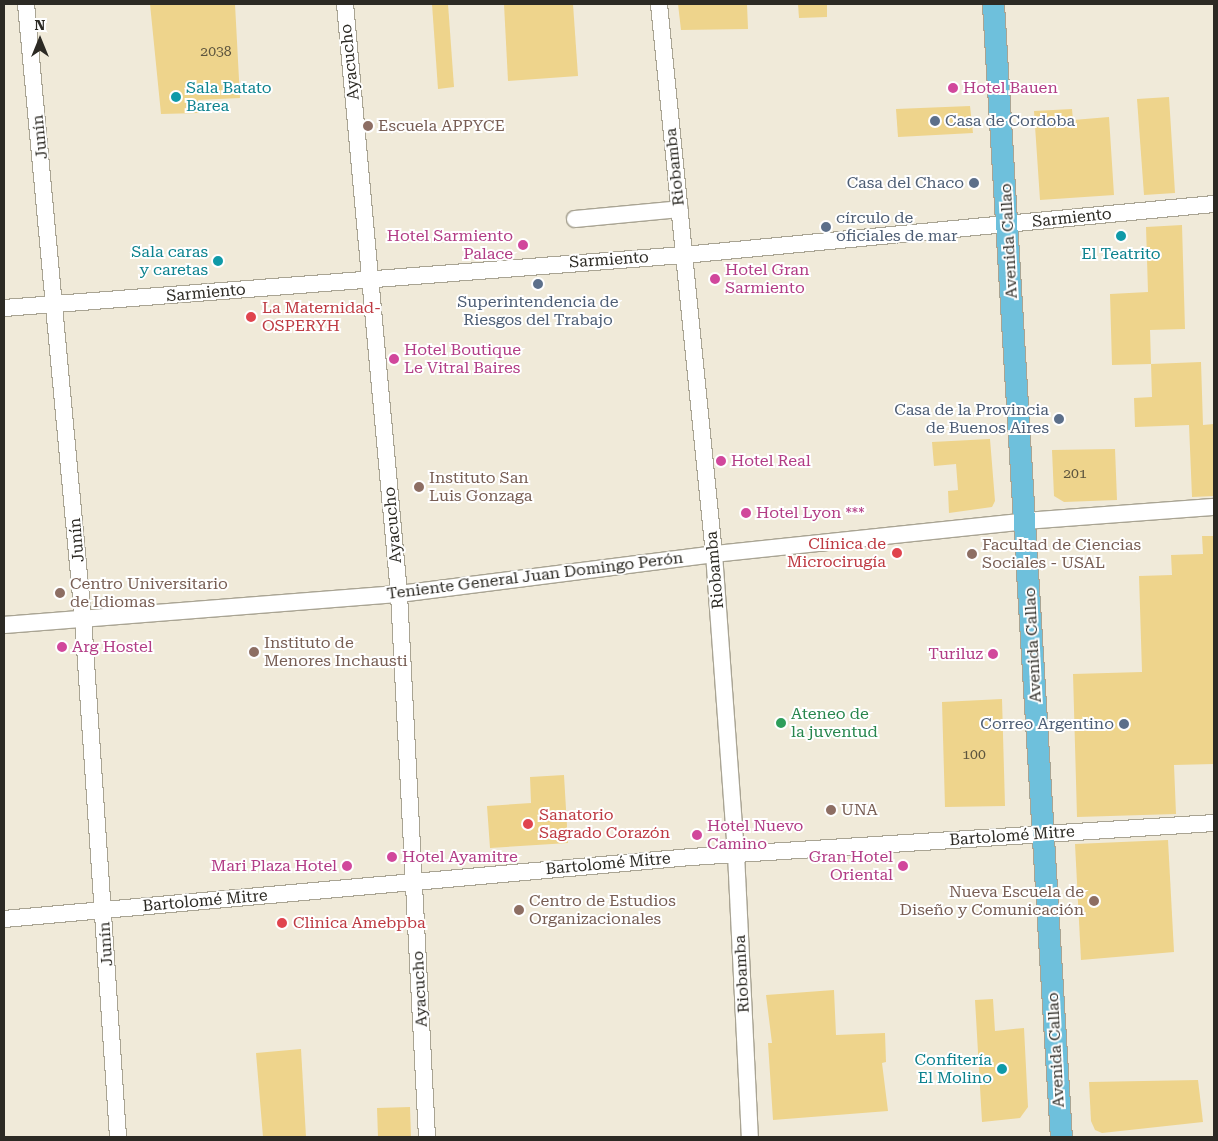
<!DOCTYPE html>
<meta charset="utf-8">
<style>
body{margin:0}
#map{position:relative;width:1218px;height:1141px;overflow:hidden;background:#f0ead9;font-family:"Roboto Serif",serif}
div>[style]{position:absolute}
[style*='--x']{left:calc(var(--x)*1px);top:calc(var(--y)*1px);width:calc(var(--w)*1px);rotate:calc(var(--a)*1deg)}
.building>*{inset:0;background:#eed48c}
.roads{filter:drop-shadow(1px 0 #a9a493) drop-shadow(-1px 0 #a9a493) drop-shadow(0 1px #a9a493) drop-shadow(0 -1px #a9a493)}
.minor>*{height:16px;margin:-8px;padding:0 8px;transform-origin:8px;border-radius:8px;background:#fff}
.major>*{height:21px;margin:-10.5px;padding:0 10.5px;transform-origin:10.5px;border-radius:10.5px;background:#6ec0dc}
.dots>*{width:14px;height:14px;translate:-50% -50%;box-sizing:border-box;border:2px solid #fff;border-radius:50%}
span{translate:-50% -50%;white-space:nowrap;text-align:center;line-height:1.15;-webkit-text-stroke:4px #fff;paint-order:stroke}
.number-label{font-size:14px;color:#5c543e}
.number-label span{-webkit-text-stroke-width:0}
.street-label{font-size:16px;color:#2c2a24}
.culture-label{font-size:16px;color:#0d838f}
.left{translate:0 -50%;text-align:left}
.right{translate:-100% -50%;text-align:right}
.hotel-label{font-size:16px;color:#b23c85}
.service-label{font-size:16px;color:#4e5e75}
.education-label{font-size:16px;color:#785e54}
.health-label{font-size:16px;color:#be3a42}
.leisure-label{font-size:16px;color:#27864d}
.frame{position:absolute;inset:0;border:5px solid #2c2a24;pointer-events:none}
.north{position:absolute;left:15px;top:15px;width:50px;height:50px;-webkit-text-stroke:4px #fff;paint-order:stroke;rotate:0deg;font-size:14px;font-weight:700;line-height:20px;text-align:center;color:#2c2a24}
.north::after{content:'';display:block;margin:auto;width:18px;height:22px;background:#2c2a24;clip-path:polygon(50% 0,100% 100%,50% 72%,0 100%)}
</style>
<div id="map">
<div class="building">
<div style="clip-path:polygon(150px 4px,235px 4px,240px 98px,198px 100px,200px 113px,161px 114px)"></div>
<div style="clip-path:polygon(432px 4px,448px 4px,454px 87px,438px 89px)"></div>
<div style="clip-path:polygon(504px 4px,573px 4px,578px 76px,508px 81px)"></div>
<div style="clip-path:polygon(678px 4px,747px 4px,748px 29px,681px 30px)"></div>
<div style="clip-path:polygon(798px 4px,827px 4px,827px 17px,799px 18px)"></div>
<div style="clip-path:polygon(1169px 97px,1175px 193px,1144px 195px,1137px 99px)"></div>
<div style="clip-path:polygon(970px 106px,973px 133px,898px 137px,896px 109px)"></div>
<div style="clip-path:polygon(1072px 109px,1073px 120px,1109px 117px,1114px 195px,1040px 200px,1034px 111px)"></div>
<div style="clip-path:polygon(1182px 225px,1185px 329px,1150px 330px,1151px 364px,1112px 365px,1110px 294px,1148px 292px,1146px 227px)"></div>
<div style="clip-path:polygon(1201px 362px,1203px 425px,1214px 424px,1214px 496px,1192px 497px,1189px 425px,1135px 427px,1134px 398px,1152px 397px,1151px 364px)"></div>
<div style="clip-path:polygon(990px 439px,995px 501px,992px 507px,949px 513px,948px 491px,958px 490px,956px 464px,934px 466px,932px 442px)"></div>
<div style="clip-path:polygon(1115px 449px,1117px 500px,1064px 502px,1054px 496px,1052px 450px)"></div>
<div style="clip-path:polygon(1202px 536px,1214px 536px,1214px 764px,1174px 765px,1176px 814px,1077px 817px,1073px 674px,1142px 672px,1139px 576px,1172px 575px,1171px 555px,1203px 554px)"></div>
<div style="clip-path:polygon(1002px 699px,1005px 806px,945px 807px,942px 702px)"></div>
<div style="clip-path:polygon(564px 775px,568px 843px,490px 848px,487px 806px,531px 803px,530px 777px)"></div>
<div style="clip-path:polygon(1168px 840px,1174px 952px,1081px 960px,1075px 844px)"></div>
<div style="clip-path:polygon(834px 990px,836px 1035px,885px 1033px,886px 1062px,882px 1063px,888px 1111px,773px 1120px,768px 1043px,772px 1043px,766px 995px)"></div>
<div style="clip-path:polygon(993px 999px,995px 1031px,1024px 1028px,1028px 1107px,1020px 1118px,982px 1122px,975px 1000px)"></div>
<div style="clip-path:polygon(301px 1049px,306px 1137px,263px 1137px,256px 1053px)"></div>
<div style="clip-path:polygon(1198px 1080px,1203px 1122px,1102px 1133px,1095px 1130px,1091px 1121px,1089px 1082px)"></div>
<div style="clip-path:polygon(410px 1107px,411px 1137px,378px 1137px,377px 1108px)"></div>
</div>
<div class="roads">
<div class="minor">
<div style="--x:26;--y:4;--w:617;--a:84.7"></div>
<div style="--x:83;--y:618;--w:520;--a:86.14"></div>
<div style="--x:345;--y:4;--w:592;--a:84.77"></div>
<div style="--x:399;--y:594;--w:544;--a:87.05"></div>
<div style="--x:659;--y:4;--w:553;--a:84.29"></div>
<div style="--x:714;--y:554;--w:301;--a:85.8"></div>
<div style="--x:736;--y:854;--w:283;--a:87.2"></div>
<div style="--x:575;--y:219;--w:105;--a:-5.4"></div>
<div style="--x:4;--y:308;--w:682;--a:-4.46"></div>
<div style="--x:684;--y:255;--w:532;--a:-5.5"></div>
<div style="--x:4;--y:625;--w:396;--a:-4.5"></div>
<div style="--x:399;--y:594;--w:318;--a:-7.2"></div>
<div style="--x:714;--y:554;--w:314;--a:-6"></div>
<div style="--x:1026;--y:521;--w:189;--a:-4.3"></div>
<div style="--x:4;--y:919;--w:690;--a:-5.16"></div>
<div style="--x:691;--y:857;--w:524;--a:-3.72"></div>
</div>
<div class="major">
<div style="--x:993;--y:4;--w:1135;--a:86.57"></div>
</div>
</div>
<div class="dots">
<div style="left:953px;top:88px;background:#d1479c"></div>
<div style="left:176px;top:97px;background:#0f9aa8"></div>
<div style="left:935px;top:121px;background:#5c6f8a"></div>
<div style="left:368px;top:126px;background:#8d6e63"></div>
<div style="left:974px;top:183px;background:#5c6f8a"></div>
<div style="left:826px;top:227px;background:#5c6f8a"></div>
<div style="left:1121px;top:236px;background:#0f9aa8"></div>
<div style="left:523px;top:245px;background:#d1479c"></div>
<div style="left:218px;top:261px;background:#0f9aa8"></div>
<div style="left:715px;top:279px;background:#d1479c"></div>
<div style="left:538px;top:284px;background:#5c6f8a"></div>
<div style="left:251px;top:317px;background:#e0444e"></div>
<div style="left:394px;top:359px;background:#d1479c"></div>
<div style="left:1059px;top:419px;background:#5c6f8a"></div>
<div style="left:721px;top:461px;background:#d1479c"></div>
<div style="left:419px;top:487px;background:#8d6e63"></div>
<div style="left:746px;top:513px;background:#d1479c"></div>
<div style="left:897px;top:553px;background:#e0444e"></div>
<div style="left:972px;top:554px;background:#8d6e63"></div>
<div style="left:60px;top:593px;background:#8d6e63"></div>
<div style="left:62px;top:647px;background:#d1479c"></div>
<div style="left:254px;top:652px;background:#8d6e63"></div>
<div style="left:993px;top:654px;background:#d1479c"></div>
<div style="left:781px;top:723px;background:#2e9e5b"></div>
<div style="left:1124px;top:724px;background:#5c6f8a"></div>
<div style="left:831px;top:810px;background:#8d6e63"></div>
<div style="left:528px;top:824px;background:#e0444e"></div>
<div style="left:697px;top:835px;background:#d1479c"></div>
<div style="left:392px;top:857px;background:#d1479c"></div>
<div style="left:347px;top:866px;background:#d1479c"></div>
<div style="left:903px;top:866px;background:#d1479c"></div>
<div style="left:1094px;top:901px;background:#8d6e63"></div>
<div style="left:519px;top:910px;background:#8d6e63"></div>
<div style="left:282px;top:923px;background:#e0444e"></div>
<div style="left:1002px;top:1069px;background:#0f9aa8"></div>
</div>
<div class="number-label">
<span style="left:216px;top:51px">2038</span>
<span style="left:1075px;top:473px">201</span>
<span style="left:974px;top:754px">100</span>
</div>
<div class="street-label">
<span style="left:350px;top:62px;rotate:-96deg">Ayacucho</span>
<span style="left:40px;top:137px;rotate:-96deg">Junín</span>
<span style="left:675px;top:167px;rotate:-96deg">Riobamba</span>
<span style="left:1072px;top:218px;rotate:-6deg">Sarmiento</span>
<span style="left:1009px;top:241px;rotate:-93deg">Avenida Callao</span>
<span style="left:609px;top:260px;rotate:-4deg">Sarmiento</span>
<span style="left:206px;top:293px;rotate:-5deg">Sarmiento</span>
<span style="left:393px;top:525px;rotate:-95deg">Ayacucho</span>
<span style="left:77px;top:540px;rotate:-95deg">Junín</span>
<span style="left:715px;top:570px;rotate:-95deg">Riobamba</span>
<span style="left:535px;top:576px;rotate:-7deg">Teniente General Juan Domingo Perón</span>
<span style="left:1033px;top:645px;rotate:-93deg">Avenida Callao</span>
<span style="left:1012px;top:836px;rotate:-4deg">Bartolomé Mitre</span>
<span style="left:608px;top:864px;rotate:-5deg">Bartolomé Mitre</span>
<span style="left:205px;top:901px;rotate:-5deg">Bartolomé Mitre</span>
<span style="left:106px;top:944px;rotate:-94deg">Junín</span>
<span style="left:742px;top:974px;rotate:-93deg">Riobamba</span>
<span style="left:420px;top:989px;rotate:-93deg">Ayacucho</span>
<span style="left:1056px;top:1050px;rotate:-93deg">Avenida Callao</span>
</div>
<div class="culture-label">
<span class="left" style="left:186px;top:97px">Sala Batato<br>Barea</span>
<span class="right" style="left:208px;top:261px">Sala caras<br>y caretas</span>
<span style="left:1121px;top:254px">El Teatrito</span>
<span class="right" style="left:992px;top:1069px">Confitería<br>El Molino</span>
</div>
<div class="hotel-label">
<span class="left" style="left:963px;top:88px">Hotel Bauen</span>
<span class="right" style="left:513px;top:245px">Hotel Sarmiento<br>Palace</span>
<span class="left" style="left:725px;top:279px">Hotel Gran<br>Sarmiento</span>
<span class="left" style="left:404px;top:359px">Hotel Boutique<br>Le Vitral Baires</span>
<span class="left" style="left:731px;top:461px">Hotel Real</span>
<span class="left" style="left:756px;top:513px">Hotel Lyon ***</span>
<span class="left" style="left:72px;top:647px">Arg Hostel</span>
<span class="right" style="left:983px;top:654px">Turiluz</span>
<span class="left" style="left:707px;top:835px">Hotel Nuevo<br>Camino</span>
<span class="left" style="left:402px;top:857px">Hotel Ayamitre</span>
<span class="right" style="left:893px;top:866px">Gran Hotel<br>Oriental</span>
<span class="right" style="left:337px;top:866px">Mari Plaza Hotel</span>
</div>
<div class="service-label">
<span class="left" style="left:945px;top:121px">Casa de Cordoba</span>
<span class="right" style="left:964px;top:183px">Casa del Chaco</span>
<span class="left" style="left:836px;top:227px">círculo de<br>oficiales de mar</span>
<span style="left:538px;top:311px">Superintendencia de<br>Riesgos del Trabajo</span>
<span class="right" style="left:1049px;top:419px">Casa de la Provincia<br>de Buenos Aires</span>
<span class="right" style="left:1114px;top:724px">Correo Argentino</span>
</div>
<div class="education-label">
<span class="left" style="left:378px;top:126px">Escuela APPYCE</span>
<span class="left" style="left:429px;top:487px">Instituto San<br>Luis Gonzaga</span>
<span class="left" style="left:982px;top:554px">Facultad de Ciencias<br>Sociales - USAL</span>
<span class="left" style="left:70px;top:593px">Centro Universitario<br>de Idiomas</span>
<span class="left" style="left:264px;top:652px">Instituto de<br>Menores Inchausti</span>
<span class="left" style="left:841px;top:810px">UNA</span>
<span class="right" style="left:1084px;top:901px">Nueva Escuela de<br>Diseño y Comunicación</span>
<span class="left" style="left:529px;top:910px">Centro de Estudios<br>Organizacionales</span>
</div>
<div class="health-label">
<span class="left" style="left:262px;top:317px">La Maternidad-<br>OSPERYH</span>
<span class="right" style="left:886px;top:553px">Clínica de<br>Microcirugía</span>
<span class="left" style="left:539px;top:824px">Sanatorio<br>Sagrado Corazón</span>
<span class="left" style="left:293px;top:923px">Clinica Amebpba</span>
</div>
<div class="leisure-label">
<span class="left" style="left:791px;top:723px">Ateneo de<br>la juventud</span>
</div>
<div class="frame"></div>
<div class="north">N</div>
</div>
